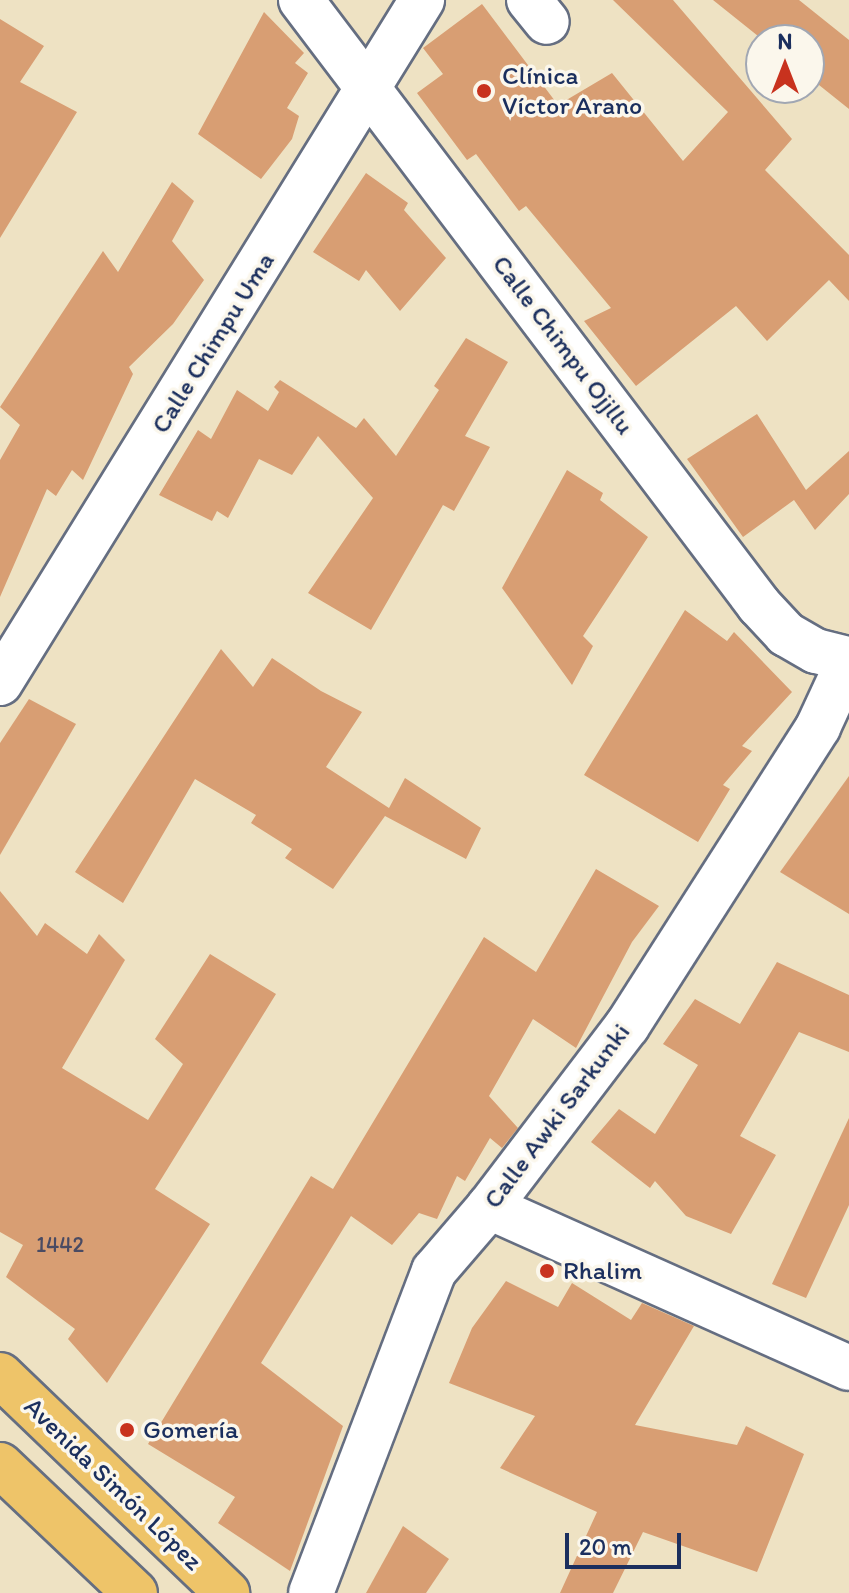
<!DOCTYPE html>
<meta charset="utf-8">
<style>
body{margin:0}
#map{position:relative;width:849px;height:1593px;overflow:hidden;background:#eee2c3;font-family:Itim,sans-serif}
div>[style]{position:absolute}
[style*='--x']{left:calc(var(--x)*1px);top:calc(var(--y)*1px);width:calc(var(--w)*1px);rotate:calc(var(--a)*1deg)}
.building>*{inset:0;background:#d89e73}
.roads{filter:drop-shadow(2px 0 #656e81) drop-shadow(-2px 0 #656e81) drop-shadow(0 2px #656e81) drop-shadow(0 -2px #656e81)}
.minor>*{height:44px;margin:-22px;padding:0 22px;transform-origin:22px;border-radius:22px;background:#fff}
.major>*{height:44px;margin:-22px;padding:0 22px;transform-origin:22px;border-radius:22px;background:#eec469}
.dots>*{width:22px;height:22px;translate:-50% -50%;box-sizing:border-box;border:4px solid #fbf7ec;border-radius:50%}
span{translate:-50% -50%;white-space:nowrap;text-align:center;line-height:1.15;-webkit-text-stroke:7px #fbf7ec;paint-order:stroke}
.number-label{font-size:22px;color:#4a4b63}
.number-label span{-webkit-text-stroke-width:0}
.poi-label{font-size:26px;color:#1b2f5e}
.left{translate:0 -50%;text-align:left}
.street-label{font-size:26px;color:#1b2f5e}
.north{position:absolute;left:745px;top:24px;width:80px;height:80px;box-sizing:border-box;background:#fbf7ec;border:2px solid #a1a7b3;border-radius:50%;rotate:0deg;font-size:22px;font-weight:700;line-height:32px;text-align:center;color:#1b2f5e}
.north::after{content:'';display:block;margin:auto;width:28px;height:36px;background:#c8321e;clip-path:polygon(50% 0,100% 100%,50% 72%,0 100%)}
.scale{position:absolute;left:565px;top:1533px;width:116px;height:36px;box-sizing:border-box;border:4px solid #1b2f5e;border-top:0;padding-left:10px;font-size:24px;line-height:28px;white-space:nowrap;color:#1b2f5e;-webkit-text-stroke:6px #fbf7ec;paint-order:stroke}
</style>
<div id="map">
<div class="building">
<div style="clip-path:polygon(613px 0,673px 0,792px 139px,765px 170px,849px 255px,849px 301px,829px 280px,767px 341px,736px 306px,636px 386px,584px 321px,611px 308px,526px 206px,519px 211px,476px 154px,467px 160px,417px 93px,443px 74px,423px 48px,482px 4px,558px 105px,612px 73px,683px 161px,728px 112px)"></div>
<div style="clip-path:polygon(713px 0,799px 0,849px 40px,849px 109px,809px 77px,809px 40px,763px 40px)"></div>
<div style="clip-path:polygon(264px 12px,304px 53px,295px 63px,308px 73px,287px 108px,299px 116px,292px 139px,261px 179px,198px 134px)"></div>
<div style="clip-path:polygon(0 19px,44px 46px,20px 82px,77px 112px,0 238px)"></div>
<div style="clip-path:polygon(366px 173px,408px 203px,404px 210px,446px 258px,400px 311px,366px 270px,359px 281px,313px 252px)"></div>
<div style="clip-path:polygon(172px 182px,194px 201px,172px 241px,204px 280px,173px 324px,129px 367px,133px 374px,83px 480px,72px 470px,56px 496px,47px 489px,0 597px,0 460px,20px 425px,0 407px,103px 251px,118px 272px)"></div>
<div style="clip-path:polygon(466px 338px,508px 362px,465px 436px,490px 447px,454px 511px,443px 505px,371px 630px,308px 593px,373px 498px,318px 436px,292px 475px,259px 459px,228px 518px,217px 511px,212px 521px,159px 495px,198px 430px,211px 439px,237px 390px,268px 411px,279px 392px,274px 387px,280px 380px,356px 428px,364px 418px,396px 456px,439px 390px,434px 386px)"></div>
<div style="clip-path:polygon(757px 414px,806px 490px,849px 451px,849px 494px,815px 530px,794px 500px,743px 537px,687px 459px)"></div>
<div style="clip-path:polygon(567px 470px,603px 493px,600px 500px,648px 537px,583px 636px,593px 646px,572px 685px,502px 588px)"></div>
<div style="clip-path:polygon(685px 610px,727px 641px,734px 632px,792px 692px,742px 746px,752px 751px,723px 785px,730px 789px,698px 842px,584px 775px)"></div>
<div style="clip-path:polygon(221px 649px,253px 687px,272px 658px,321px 691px,362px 712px,326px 767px,389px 808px,405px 778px,481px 828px,466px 859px,385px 816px,333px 889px,285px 858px,292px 849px,251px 823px,256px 815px,195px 779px,123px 903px,75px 872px)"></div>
<div style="clip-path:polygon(29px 699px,76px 724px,0 855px,0 743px)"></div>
<div style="clip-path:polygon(849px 776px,849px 914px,780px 872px)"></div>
<div style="clip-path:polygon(596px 869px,659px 906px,632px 942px,576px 1048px,533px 1019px,489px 1096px,518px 1128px,502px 1148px,490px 1138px,465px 1181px,457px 1176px,437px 1219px,419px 1213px,392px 1245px,351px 1216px,261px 1363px,343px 1426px,290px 1571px,218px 1523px,235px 1497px,148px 1444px,311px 1176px,333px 1189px,484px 937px,536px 972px)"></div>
<div style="clip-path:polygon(0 891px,37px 936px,45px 923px,87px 954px,99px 934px,125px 960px,62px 1068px,148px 1120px,183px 1064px,155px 1039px,210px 954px,276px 994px,155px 1189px,210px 1224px,107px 1383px,68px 1339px,75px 1329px,6px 1277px,23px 1245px,0 1232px)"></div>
<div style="clip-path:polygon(777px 962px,849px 995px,849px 1052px,799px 1032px,740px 1136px,776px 1155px,731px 1234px,686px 1216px,655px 1181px,650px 1188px,591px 1142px,619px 1109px,655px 1134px,698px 1065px,663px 1044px,695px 999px,740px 1024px)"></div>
<div style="clip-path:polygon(849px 1118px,849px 1205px,806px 1298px,772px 1284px)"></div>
<div style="clip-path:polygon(506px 1281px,558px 1307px,572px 1283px,631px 1320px,642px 1303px,694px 1326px,635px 1425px,737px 1445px,746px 1426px,804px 1454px,757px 1572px,643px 1532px,613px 1593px,560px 1593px,597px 1512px,500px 1468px,535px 1416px,449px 1383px,472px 1328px)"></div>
<div style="clip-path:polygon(403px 1526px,449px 1559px,426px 1593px,366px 1593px)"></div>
</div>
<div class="roads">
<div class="minor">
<div style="--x:301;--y:0;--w:759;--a:52.87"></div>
<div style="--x:759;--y:605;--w:40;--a:47"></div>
<div style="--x:786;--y:634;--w:34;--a:30"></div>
<div style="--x:816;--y:651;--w:34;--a:14"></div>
<div style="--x:529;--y:0;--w:28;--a:51"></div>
<div style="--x:0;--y:683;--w:803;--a:-58.29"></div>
<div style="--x:489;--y:1207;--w:394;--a:24.1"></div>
<div style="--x:311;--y:1593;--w:345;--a:-69.1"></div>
<div style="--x:434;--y:1271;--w:84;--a:-49.3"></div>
<div style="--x:489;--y:1207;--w:228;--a:-52.7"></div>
<div style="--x:627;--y:1026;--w:355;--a:-57.4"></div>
<div style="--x:818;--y:727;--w:74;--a:-65.2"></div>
</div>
<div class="major">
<div style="--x:0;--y:1375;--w:315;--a:43.8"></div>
<div style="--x:0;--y:1465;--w:186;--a:43.5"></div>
</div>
</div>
<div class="dots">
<div style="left:484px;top:91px;background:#c8321e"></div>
<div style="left:547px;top:1271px;background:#c8321e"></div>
<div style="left:127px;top:1430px;background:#c8321e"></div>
</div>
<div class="number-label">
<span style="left:60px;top:1245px">1442</span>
</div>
<div class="poi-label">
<span class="left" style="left:502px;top:91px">Clínica<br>Víctor Arano</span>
<span class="left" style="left:563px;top:1271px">Rhalim</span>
<span class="left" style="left:143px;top:1430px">Gomería</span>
</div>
<div class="street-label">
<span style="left:213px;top:343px;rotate:-58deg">Calle Chimpu Uma</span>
<span style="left:563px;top:345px;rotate:53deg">Calle Chimpu Ojjllu</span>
<span style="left:557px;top:1116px;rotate:-53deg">Calle Awki Sarkunki</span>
<span style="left:113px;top:1484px;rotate:44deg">Avenida Simón López</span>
</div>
<div class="north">N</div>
<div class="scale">20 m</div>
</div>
